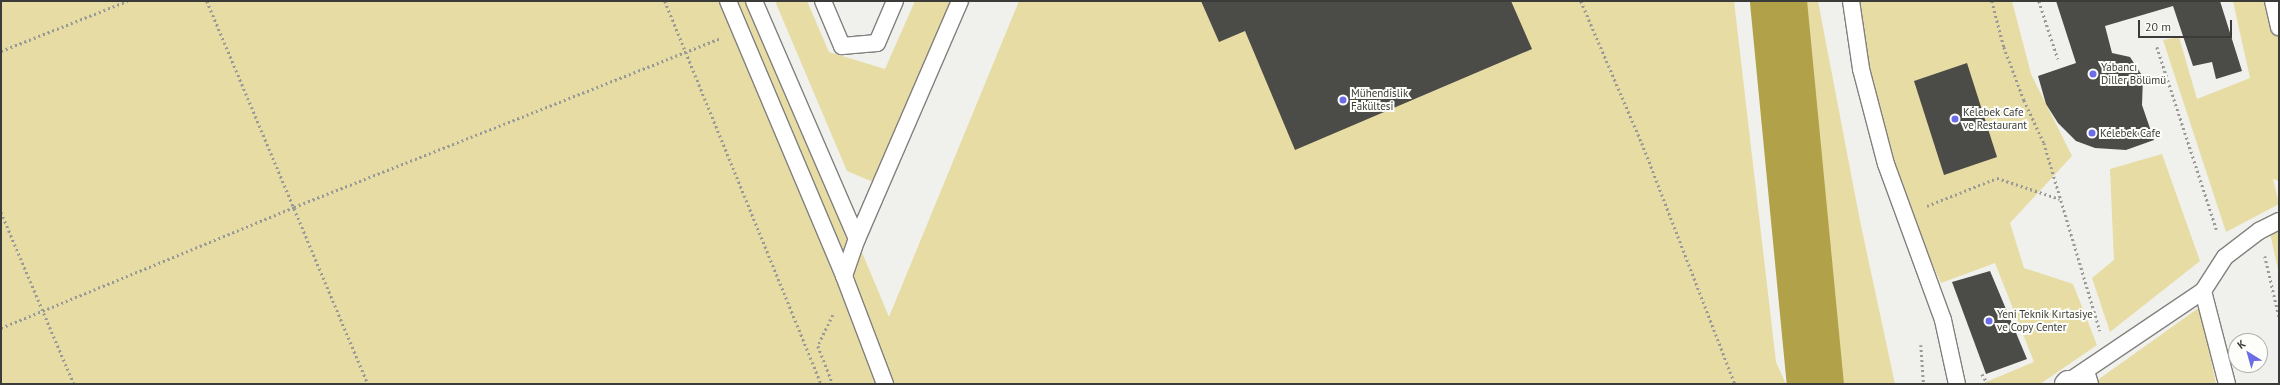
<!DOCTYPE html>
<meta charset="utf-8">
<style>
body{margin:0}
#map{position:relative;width:2280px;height:385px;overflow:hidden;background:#f0f0ec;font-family:"PT Sans",sans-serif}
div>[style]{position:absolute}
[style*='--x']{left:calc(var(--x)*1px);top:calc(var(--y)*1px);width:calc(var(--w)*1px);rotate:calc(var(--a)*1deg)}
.green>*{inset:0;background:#e6dca4}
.river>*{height:57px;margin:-28.5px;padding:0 28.5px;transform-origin:28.5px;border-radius:28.5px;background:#b1a24a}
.building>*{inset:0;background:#4b4b48}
.path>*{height:2.5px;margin-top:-1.25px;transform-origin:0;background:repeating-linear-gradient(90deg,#999997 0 2px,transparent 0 5px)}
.roads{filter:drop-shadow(1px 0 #81807e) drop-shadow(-1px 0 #81807e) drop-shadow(0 1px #81807e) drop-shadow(0 -1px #81807e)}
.service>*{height:16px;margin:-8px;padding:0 8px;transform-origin:8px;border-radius:8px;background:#fff}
.pedestrian>*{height:22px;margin:-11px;padding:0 11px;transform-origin:11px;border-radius:11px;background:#fff}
.dots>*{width:11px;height:11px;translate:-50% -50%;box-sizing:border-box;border:2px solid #fdfdfa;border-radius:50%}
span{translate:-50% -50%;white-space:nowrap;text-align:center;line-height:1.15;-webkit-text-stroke:4px #fdfdfa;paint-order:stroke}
.poi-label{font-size:11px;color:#3b3b3a}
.left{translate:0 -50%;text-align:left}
.frame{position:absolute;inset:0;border:2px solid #3b3b3a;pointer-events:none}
.north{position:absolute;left:2228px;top:333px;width:40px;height:40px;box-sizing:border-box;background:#fdfdfa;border:1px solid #afafad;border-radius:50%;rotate:323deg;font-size:11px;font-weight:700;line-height:16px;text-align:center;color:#3b3b3a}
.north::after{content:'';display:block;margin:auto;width:14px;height:18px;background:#6c6ce6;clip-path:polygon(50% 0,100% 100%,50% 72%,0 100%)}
.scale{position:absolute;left:2138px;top:20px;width:94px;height:18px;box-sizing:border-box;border:2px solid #3b3b3a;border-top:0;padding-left:5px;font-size:12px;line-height:14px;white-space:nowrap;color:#3b3b3a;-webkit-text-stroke:3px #fdfdfa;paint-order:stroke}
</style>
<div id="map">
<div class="green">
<div style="clip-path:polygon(1px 1px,757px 1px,889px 317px,1019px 1px,1734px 1px,1776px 362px,1786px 384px,1px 384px)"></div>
<div style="clip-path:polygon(775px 1px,807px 1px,829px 52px,885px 69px,915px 1px,956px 1px,878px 184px,847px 171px)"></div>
<div style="clip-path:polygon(1777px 1px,1818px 1px,1860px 221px,1895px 384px,1826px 384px,1814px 348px)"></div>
<div style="clip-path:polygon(1860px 1px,2012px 1px,2031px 74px,2072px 156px,2010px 223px,2024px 268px,2073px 284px,2097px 345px,2040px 384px,1981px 384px,2034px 362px,1995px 263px,1941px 283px,1909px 213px,1875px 108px,1859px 24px)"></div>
<div style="clip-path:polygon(2233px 1px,2279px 1px,2279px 181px,2273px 179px,2279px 204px,2226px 232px,2163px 40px,2179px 37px,2197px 99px,2250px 78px)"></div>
<div style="clip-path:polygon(2162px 154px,2200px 261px,2110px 332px,2092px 278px,2114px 260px,2110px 169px)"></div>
<div style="clip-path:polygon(2279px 229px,2279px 274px,2270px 233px)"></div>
<div style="clip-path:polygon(2200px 307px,2216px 384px,2092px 384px)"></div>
</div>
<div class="river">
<div style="--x:1778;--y:1;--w:385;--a:84.5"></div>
</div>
<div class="building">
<div style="clip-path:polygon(1201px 1px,1511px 1px,1532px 49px,1295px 150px,1245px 31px,1219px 42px)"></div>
<div style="clip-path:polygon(2056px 1px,2220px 1px,2242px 71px,2216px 79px,2212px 62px,2193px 66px,2173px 6px,2105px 26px,2112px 53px,2130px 57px,2143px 77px,2142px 105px,2154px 140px,2126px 150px,2095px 148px,2076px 141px,2058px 123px,2046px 104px,2038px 76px,2076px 63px)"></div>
<div style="clip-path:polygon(1967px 63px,1997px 157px,1944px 175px,1914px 81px)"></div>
<div style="clip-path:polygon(1990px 271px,2027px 359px,1986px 374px,1952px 282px)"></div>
</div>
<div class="path">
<div style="--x:207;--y:1;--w:415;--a:67.2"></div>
<div style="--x:665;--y:1;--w:414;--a:67.8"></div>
<div style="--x:1581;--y:1;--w:155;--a:66.8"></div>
<div style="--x:1642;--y:143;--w:258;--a:68.9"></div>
<div style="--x:1992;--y:1;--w:48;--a:75.4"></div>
<div style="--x:2004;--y:47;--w:57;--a:69.3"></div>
<div style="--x:2024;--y:100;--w:47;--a:65.1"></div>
<div style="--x:2044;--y:143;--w:196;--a:73.4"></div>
<div style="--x:2039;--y:1;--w:61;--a:71.9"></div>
<div style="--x:2157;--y:47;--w:194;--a:71.9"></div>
<div style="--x:1;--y:51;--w:136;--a:-21.6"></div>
<div style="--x:1927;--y:206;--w:75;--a:-21.8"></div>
<div style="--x:1997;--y:178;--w:66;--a:18.4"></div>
<div style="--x:1;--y:212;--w:187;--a:67"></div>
<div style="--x:2265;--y:256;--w:62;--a:76.9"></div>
<div style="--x:833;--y:315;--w:34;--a:116"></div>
<div style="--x:818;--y:346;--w:41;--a:68.5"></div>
<div style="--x:1;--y:328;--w:317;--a:-22.4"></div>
<div style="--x:294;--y:207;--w:457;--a:-21.6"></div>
<div style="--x:1921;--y:345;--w:39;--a:86"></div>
<div style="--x:1982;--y:374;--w:12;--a:59"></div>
</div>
<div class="roads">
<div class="service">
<div style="--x:728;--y:1;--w:298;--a:67.1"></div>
<div style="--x:844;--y:276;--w:116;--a:69.2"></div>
<div style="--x:754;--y:1;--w:259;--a:66.6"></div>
<div style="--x:823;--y:1;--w:49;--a:67.1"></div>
<div style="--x:842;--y:46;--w:35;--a:-5"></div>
<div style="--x:877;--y:43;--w:46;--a:-66.8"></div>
<div style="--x:1851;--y:1;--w:69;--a:81.6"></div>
<div style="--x:1861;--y:69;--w:98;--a:75.3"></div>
<div style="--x:1886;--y:164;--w:166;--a:69.9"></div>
<div style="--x:1943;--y:320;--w:66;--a:77.7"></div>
<div style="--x:2273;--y:1;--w:27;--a:77"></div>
<div style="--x:844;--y:276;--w:39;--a:-71"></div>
<div style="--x:857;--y:239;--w:259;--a:-66.6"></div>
<div style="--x:2203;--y:291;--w:96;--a:75.5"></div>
<div style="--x:2086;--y:371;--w:14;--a:73"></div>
<div style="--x:2068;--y:382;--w:163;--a:-34"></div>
<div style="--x:2203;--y:291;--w:40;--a:-57.1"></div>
<div style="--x:2225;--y:257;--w:43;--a:-37.4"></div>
<div style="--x:2259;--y:231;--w:22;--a:-27"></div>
</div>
<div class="pedestrian">
<div style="--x:2066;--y:384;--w:3;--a:-45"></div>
</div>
</div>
<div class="dots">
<div style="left:2093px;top:74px;background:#6c6ce6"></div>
<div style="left:1343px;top:100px;background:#6c6ce6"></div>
<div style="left:1955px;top:119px;background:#6c6ce6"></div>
<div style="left:2092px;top:133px;background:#6c6ce6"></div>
<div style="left:1989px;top:321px;background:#6c6ce6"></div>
</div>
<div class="poi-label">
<span class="left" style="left:2101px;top:74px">Yabancı<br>Diller Bölümü</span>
<span class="left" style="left:1351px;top:100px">Mühendislik<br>Fakültesi</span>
<span class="left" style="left:1963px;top:119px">Kelebek Cafe<br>ve Restaurant</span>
<span class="left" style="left:2100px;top:133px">Kelebek Cafe</span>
<span class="left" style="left:1997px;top:321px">Yeni Teknik Kırtasiye<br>ve Copy Center</span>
</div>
<div class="frame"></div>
<div class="north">K</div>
<div class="scale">20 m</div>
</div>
